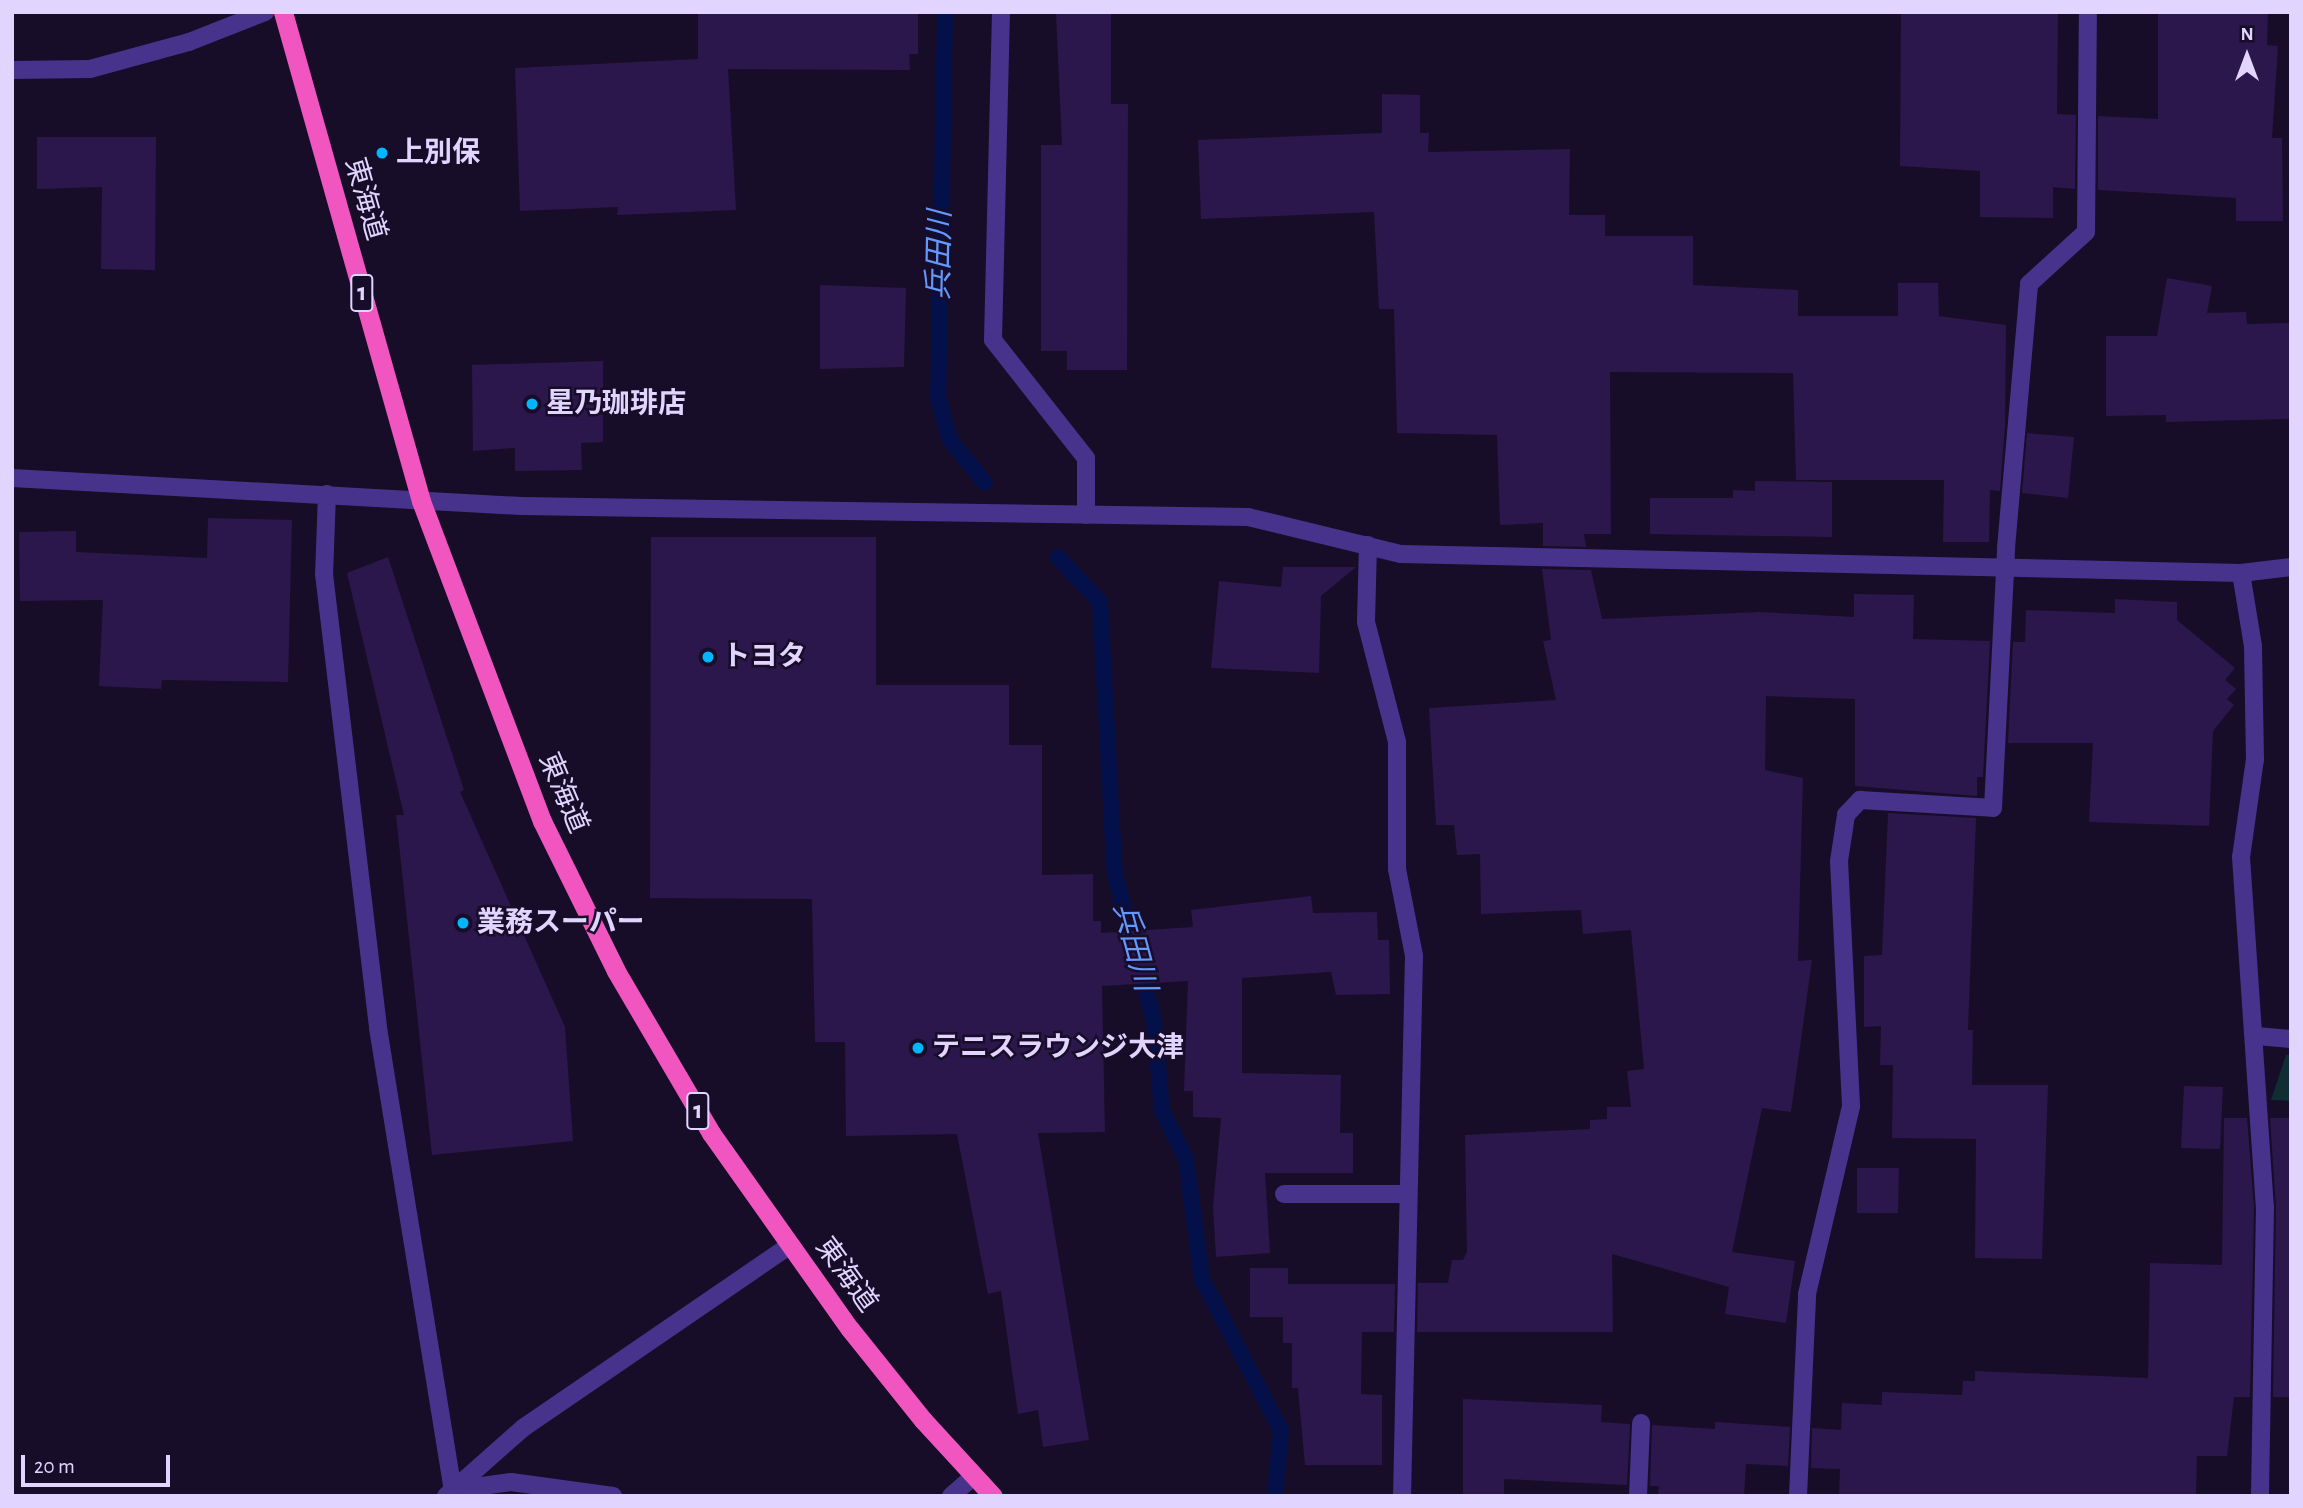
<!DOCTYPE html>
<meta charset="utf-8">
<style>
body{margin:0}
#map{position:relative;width:2303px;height:1508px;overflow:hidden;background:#170d28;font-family:"Alegreya Sans","Noto Sans JP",sans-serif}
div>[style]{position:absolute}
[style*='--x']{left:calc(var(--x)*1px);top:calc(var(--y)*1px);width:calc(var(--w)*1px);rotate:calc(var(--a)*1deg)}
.green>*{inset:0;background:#0f2d33}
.stream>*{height:16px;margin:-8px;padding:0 8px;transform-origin:8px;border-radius:8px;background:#04104a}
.building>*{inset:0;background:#2b174b}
.service>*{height:18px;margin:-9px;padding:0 9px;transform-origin:9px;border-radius:9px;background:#47338c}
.minor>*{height:18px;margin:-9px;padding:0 9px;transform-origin:9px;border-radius:9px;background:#47338c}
.tertiary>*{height:18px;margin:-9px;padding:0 9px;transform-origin:9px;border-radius:9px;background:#47338c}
.trunk>*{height:19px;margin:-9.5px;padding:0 9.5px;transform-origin:9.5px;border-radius:9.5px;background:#f055c0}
.dots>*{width:19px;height:19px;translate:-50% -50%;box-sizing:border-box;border:4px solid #170d28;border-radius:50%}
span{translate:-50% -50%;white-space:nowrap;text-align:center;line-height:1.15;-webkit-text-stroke:5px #170d28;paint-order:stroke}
.shield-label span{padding:2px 5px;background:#170d28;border:2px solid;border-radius:5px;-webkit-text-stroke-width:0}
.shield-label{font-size:26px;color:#e1d4ff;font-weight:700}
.poi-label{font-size:28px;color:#e1d4ff;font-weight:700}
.left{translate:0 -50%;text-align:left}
.street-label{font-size:28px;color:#e1d4ff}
.water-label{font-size:30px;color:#6298ff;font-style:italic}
.frame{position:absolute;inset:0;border:14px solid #e1d4ff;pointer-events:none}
.north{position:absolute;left:2212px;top:21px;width:70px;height:70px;-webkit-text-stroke:5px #170d28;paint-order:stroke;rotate:0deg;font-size:19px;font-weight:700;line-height:28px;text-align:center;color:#e1d4ff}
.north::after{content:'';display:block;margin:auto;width:24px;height:32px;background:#e1d4ff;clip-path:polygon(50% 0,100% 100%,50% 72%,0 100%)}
.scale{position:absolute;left:21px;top:1455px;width:149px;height:32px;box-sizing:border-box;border:4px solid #e1d4ff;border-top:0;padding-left:9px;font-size:21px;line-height:24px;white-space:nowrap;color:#e1d4ff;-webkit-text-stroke:5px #170d28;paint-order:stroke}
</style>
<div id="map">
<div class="green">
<div style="clip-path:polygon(2286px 1055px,2291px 1055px,2291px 1101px,2271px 1100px)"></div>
</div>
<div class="stream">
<div style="--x:945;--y:12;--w:386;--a:91"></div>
<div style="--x:938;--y:398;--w:44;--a:74.1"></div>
<div style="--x:950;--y:440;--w:55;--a:50.9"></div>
<div style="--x:1058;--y:557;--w:62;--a:47"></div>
<div style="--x:1100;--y:602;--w:273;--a:86.9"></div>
<div style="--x:1115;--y:875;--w:151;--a:75"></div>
<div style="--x:1154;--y:1021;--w:89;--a:84.9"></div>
<div style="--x:1162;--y:1110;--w:55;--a:63.9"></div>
<div style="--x:1186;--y:1159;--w:121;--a:82.4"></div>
<div style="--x:1202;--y:1279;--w:170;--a:62.4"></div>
<div style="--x:1281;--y:1430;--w:66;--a:95.2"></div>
</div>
<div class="building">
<div style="clip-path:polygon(698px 12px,918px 12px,918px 54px,909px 54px,910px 70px,728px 69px,736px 210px,617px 215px,618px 207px,520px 211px,515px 68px,698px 59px)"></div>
<div style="clip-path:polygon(1056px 12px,1111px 12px,1111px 104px,1128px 104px,1127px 370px,1067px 370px,1067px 351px,1041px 351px,1041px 145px,1062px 145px)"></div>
<div style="clip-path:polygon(1901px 12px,2058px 12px,2057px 114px,2076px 115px,2075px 189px,2053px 187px,2053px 218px,1980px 217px,1980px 171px,1900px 166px)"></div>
<div style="clip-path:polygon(2158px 12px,2268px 12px,2267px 45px,2278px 46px,2272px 138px,2282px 138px,2283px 221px,2236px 221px,2236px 198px,2098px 190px,2098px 116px,2158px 119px)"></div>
<div style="clip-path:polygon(1382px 94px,1420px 95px,1420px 133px,1429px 133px,1428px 152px,1570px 149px,1569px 215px,1605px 215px,1605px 236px,1693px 236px,1693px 285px,1798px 290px,1798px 316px,1898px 316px,1898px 283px,1938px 283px,1939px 316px,2006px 325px,2005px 426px,2000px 491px,1990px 490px,1989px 542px,1943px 542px,1944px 480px,1796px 480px,1793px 373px,1610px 372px,1611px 534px,1584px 534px,1586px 547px,1543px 546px,1543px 523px,1500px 525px,1497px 435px,1397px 433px,1394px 309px,1379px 309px,1374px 212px,1201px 219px,1198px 140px,1382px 133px)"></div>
<div style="clip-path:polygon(37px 137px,156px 137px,155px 270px,101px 269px,102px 187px,37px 189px)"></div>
<div style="clip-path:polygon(2167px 278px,2212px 286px,2207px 313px,2246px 312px,2247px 324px,2291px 323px,2291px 419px,2166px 422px,2166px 415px,2106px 416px,2106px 336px,2157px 336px)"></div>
<div style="clip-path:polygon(820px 285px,906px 288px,904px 367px,820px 369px)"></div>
<div style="clip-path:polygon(603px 361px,603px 442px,581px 443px,582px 470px,515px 471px,515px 448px,473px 451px,472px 365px)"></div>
<div style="clip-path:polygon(2027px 433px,2074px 437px,2068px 498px,2022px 493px)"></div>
<div style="clip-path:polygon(1755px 481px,1832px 482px,1832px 537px,1650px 534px,1650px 498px,1733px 498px,1733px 490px,1755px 491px)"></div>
<div style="clip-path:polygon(208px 518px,292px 520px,288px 682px,162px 680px,161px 689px,99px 686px,103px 600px,20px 601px,19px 532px,76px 531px,76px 552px,207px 558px)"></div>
<div style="clip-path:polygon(651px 537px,876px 537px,876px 685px,1009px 685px,1009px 745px,1042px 745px,1042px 875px,1093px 874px,1093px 921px,1101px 921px,1101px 933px,1193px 927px,1191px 910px,1311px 896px,1313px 913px,1377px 912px,1378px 940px,1389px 940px,1390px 994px,1336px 995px,1331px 972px,1242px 978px,1242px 1073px,1341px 1075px,1340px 1133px,1353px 1133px,1353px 1173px,1265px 1173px,1270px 1253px,1216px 1257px,1213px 1207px,1221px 1118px,1193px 1117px,1193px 1091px,1184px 1091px,1188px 981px,1102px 986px,1105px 1132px,1038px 1133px,1089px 1440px,1043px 1447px,1038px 1410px,1018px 1414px,1001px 1291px,988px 1294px,957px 1134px,846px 1136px,845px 1042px,815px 1042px,812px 899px,650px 898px)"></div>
<div style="clip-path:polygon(388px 557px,464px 790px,460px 792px,565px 1027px,573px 1141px,432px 1155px,396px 815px,404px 815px,347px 573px)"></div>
<div style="clip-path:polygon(1283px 567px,1356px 567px,1321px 596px,1319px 673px,1211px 668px,1219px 581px,1281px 587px)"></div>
<div style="clip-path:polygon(1542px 569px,1591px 570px,1602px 619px,1759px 612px,1854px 617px,1854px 594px,1914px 595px,1913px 639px,1990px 641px,1983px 777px,1977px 777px,1977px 796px,1855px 786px,1855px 699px,1766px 696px,1765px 770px,1803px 778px,1798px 961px,1812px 960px,1791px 1112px,1762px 1108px,1732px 1252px,1795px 1261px,1786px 1323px,1725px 1314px,1729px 1287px,1612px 1254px,1613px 1332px,1417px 1332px,1418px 1283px,1448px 1283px,1452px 1260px,1463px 1260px,1467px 1252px,1465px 1135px,1590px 1129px,1590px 1120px,1607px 1119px,1607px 1107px,1631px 1107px,1627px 1071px,1644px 1069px,1631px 930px,1583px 934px,1581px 910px,1481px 914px,1480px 854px,1457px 855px,1454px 825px,1436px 825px,1429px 708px,1556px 700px,1543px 641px,1551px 640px)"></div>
<div style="clip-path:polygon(2115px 599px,2177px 602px,2177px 620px,2235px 668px,2225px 680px,2236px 689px,2227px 699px,2234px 705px,2213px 731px,2209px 826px,2089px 822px,2093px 743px,2008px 743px,2013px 642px,2025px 642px,2026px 610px,2115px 613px)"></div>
<div style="clip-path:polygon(1888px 813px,1976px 818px,1968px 1030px,1973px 1030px,1972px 1085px,2048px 1085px,2042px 1259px,1975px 1258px,1976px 1139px,1892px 1138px,1893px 1065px,1880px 1065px,1881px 1026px,1864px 1027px,1864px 956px,1882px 955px)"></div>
<div style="clip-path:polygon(2184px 1086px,2223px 1087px,2220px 1149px,2181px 1148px)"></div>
<div style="clip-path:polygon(2224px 1118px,2247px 1118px,2254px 1207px,2250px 1397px,2234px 1397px,2227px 1456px,2197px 1456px,2196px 1496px,1839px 1496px,1840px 1469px,1811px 1468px,1812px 1428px,1841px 1430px,1842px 1403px,1882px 1405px,1882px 1392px,1962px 1395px,1963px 1381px,1975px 1381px,1975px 1371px,2148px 1378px,2150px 1263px,2222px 1265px)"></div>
<div style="clip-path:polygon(2270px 1118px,2291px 1118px,2291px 1397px,2273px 1397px,2276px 1207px)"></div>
<div style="clip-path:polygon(1857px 1168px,1899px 1168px,1898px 1213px,1857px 1213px)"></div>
<div style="clip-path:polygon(1250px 1268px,1288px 1268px,1288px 1284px,1395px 1284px,1394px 1332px,1362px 1332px,1361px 1394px,1382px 1395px,1382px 1465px,1305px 1465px,1298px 1388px,1292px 1388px,1292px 1343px,1283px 1343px,1283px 1317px,1250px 1317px)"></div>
<div style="clip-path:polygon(1463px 1399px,1602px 1405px,1601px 1422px,1630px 1424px,1627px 1485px,1504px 1479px,1504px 1496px,1463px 1496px)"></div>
<div style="clip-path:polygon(1715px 1422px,1790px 1427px,1788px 1466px,1746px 1464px,1744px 1496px,1658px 1494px,1659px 1486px,1650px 1486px,1652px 1425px,1715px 1429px)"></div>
</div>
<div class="service">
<div style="--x:1284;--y:1194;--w:121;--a:0"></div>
<div style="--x:453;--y:1490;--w:59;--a:-7.9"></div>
<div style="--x:511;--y:1482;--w:103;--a:7.8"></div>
<div style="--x:951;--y:1496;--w:30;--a:-41"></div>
<div style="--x:1638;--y:1496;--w:73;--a:-87.6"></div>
</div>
<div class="minor">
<div style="--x:1001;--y:12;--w:328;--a:91.4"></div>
<div style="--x:993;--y:340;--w:150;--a:51.8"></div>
<div style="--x:1086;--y:458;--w:57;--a:90"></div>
<div style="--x:12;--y:70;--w:78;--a:-0.7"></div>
<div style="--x:90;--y:69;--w:103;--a:-15.3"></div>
<div style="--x:189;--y:42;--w:82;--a:-21.5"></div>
<div style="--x:12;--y:478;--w:510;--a:3.15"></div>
<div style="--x:521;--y:506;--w:727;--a:0.87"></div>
<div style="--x:1248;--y:517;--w:157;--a:13.6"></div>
<div style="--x:1401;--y:554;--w:840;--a:1.3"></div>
<div style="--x:2241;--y:573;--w:50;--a:-6.8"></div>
<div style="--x:327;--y:494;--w:80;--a:92.1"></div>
<div style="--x:324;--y:574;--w:457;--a:83.2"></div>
<div style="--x:378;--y:1028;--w:474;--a:80.8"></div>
<div style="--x:1368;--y:545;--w:77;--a:91.5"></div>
<div style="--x:1366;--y:622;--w:124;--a:75.5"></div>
<div style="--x:1397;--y:742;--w:127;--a:90"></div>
<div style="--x:1397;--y:869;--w:89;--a:78.9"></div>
<div style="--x:1414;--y:956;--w:540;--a:91.27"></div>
<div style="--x:2241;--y:573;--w:74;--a:80.7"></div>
<div style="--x:2253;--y:646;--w:113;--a:89"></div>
<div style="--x:2255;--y:759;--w:99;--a:98.1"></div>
<div style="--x:2241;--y:857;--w:351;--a:86.1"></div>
<div style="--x:2265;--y:1207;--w:289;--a:91"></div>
<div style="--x:2256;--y:1036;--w:35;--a:5"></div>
<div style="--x:453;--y:1490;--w:94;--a:-41.5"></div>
<div style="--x:523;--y:1428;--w:324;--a:-34.4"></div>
<div style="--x:1798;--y:1496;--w:202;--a:-87.4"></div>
<div style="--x:1807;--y:1294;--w:193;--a:-76.8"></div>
<div style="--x:1851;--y:1106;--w:245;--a:-92.8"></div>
<div style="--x:1839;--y:861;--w:47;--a:-81.3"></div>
<div style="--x:1846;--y:815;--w:21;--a:-47"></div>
<div style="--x:1860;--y:800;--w:133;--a:3.4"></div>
<div style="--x:1993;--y:808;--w:260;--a:-87.1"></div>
<div style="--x:2006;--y:548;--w:265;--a:-85"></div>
<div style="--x:2029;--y:284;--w:77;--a:-42.4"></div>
<div style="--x:2086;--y:232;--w:220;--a:-89.5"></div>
</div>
<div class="tertiary">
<div style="--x:446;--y:1496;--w:9;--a:-41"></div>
</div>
<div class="trunk">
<div style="--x:283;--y:12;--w:508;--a:74.24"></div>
<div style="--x:421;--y:501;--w:342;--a:69.3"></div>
<div style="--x:542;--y:821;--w:167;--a:63.7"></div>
<div style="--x:616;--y:971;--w:188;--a:59.6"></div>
<div style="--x:711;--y:1133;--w:240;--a:54.7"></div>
<div style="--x:850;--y:1329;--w:117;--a:51.3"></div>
<div style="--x:923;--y:1420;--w:103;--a:47.4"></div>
</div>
<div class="dots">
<div style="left:382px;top:153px;background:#00b5ff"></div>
<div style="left:532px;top:404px;background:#00b5ff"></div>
<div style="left:708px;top:657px;background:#00b5ff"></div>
<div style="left:463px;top:923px;background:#00b5ff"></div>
<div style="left:918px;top:1048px;background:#00b5ff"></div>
</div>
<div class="shield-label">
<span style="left:362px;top:293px">1</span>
<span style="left:698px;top:1111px">1</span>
</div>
<div class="poi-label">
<span class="left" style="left:396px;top:153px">上別保</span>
<span class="left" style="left:546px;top:404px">星乃珈琲店</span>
<span class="left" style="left:722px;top:657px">トヨタ</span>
<span class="left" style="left:477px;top:923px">業務スーパー</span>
<span class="left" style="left:932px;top:1048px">テニスラウンジ大津</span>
</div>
<div class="street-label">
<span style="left:365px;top:199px;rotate:74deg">東海道</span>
<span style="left:563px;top:793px;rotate:67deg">東海道</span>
<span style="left:846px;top:1275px;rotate:54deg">東海道</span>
</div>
<div class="water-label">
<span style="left:940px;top:255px;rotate:-89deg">兵田川</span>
<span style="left:1134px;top:947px;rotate:75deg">兵田川</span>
</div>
<div class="frame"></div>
<div class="north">N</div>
<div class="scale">20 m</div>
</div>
